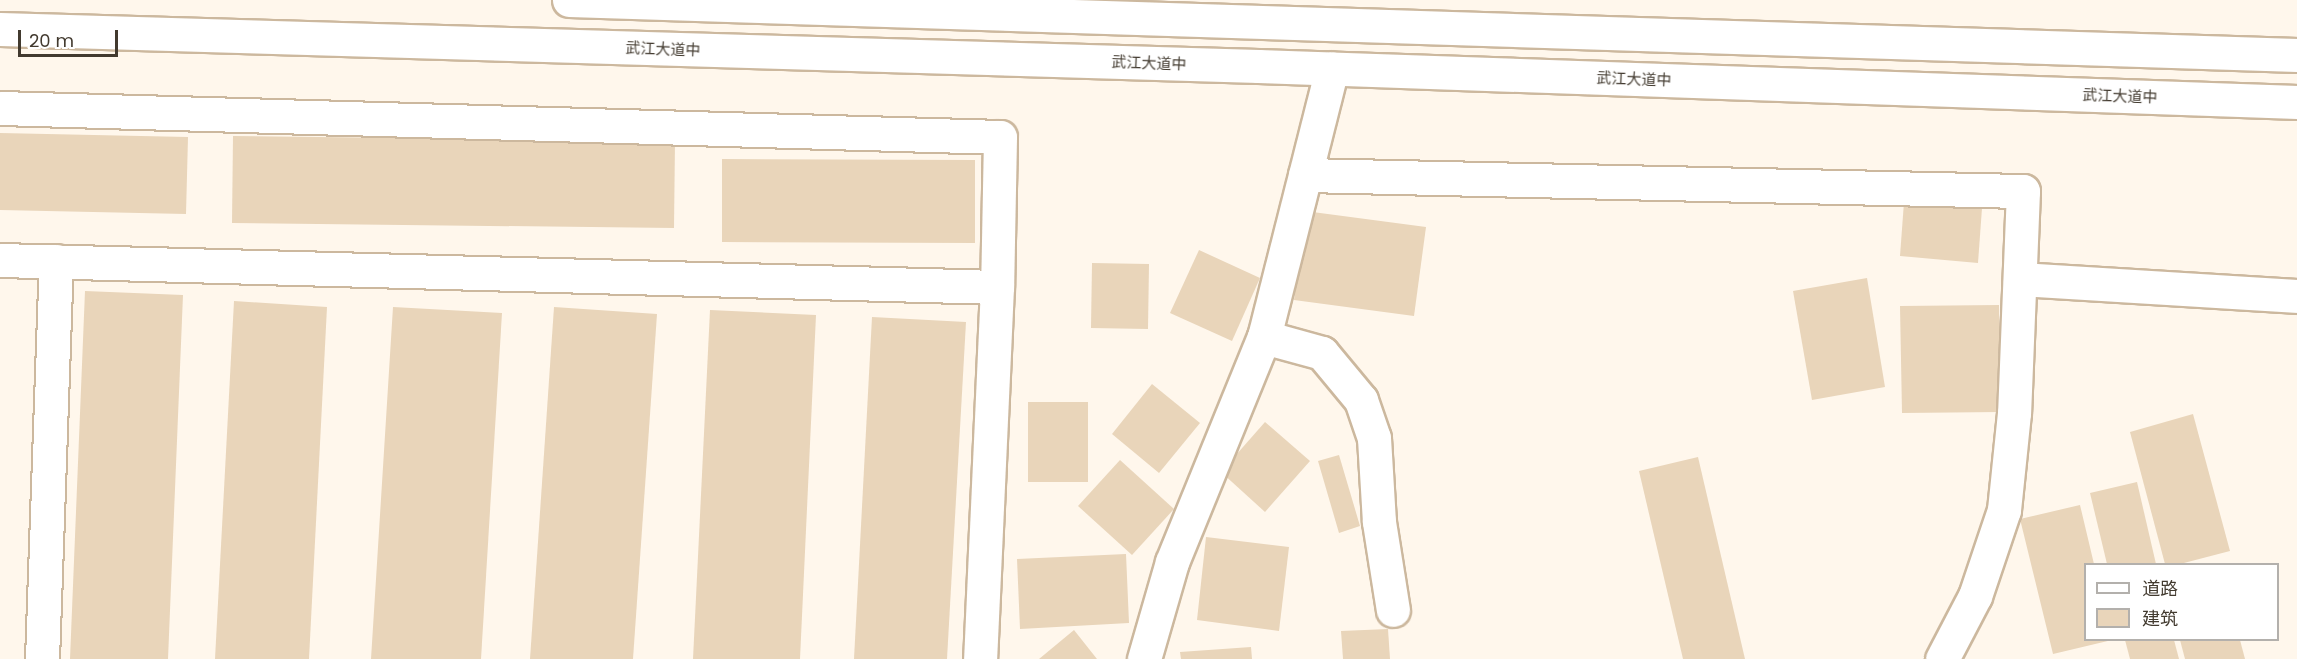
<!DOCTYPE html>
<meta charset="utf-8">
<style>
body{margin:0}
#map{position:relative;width:2297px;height:659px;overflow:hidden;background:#fff7ec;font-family:Poppins,"Noto Sans SC",sans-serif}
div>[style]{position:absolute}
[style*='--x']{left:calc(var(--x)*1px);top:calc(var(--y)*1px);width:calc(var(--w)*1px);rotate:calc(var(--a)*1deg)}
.building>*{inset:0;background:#e9d5ba}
.roads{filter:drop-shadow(2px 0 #ccb89e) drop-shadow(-2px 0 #ccb89e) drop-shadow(0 2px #ccb89e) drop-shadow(0 -2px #ccb89e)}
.minor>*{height:33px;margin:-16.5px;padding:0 16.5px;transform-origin:16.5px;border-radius:16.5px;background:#fff}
.major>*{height:33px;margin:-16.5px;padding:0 16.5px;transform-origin:16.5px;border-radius:16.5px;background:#fff}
span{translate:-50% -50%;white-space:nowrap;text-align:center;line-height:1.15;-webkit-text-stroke:4.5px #fff;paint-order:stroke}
.street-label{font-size:15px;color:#423a2f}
.legend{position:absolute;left:2084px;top:563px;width:195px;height:78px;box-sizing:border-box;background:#fff;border:2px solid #b3b0ac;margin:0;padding:8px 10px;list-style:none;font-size:18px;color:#423a2f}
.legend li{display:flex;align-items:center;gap:12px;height:30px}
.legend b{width:30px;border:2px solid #b3b0ac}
.scale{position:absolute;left:18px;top:30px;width:100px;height:27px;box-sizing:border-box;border:3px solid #423a2f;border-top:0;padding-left:8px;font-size:18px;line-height:21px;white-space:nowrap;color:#423a2f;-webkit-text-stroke:4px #fff;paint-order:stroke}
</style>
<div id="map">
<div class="building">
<div style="clip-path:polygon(0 133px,188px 137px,186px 214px,0 210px)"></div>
<div style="clip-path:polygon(233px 136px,675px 141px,674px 228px,232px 223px)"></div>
<div style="clip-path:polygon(722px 159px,975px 160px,975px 243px,722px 242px)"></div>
<div style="clip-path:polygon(1904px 202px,1982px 208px,1978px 263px,1900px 256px)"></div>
<div style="clip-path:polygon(1305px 211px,1426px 227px,1414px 316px,1294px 300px)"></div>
<div style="clip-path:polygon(1199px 250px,1260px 278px,1232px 341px,1170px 313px)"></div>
<div style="clip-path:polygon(1092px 263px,1149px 264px,1148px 329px,1091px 328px)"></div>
<div style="clip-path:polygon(1867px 278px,1885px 387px,1812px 400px,1793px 291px)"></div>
<div style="clip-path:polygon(85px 291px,183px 295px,168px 659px,70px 659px)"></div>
<div style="clip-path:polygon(234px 301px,327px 307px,309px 659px,215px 659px)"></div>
<div style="clip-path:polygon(1999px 305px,2000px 412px,1902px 413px,1900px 306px)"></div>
<div style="clip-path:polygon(393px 307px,502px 313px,481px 659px,371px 659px)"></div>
<div style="clip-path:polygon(554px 307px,657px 314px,633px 659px,530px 659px)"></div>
<div style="clip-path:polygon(710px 310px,816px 315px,800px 659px,693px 659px)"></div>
<div style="clip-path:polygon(872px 317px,966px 322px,947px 659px,854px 659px)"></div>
<div style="clip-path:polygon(1152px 384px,1200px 423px,1159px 473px,1112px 434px)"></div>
<div style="clip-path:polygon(1028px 402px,1088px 402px,1088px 482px,1028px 482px)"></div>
<div style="clip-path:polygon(2193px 414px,2230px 551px,2180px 564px,2165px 564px,2130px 432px)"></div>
<div style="clip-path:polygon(1265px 422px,1310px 461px,1265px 512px,1221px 472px)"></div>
<div style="clip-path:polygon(1339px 455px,1360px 526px,1339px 533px,1318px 461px)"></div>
<div style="clip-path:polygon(1698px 457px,1745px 659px,1683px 659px,1639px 471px)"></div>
<div style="clip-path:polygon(1120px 460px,1174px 509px,1132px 555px,1078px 506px)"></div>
<div style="clip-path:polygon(2137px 482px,2156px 564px,2107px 564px,2090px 493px)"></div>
<div style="clip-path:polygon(2080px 505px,2094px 564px,2086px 564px,2086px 640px,2112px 640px,2053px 654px,2020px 519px)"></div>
<div style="clip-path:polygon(1206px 537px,1289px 547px,1279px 631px,1197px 620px)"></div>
<div style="clip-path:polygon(1126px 554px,1129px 623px,1020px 629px,1017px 559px)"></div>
<div style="clip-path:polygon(1388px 629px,1390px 659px,1343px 659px,1341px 631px)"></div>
<div style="clip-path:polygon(1074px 630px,1097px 659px,1039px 659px)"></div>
<div style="clip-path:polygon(2125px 640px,2174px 640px,2179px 659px,2130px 659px)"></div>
<div style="clip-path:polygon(2180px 640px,2240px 640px,2245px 659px,2185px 659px)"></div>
<div style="clip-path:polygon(1251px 647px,1252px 659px,1181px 659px,1180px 652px)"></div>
</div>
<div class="roads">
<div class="minor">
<div style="--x:0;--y:108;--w:1000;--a:1.66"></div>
<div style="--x:1000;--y:137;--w:150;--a:91.1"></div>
<div style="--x:1305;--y:175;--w:718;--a:1.28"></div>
<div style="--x:2023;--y:191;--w:222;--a:92.3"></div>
<div style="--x:2014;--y:413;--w:98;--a:95.9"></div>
<div style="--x:2004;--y:510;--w:91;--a:108.6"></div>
<div style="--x:1975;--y:596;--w:71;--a:117.6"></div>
<div style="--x:0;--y:260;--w:997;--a:1.55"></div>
<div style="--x:997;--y:287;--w:372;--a:92.6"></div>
<div style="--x:2020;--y:279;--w:278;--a:3.5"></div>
<div style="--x:1264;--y:337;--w:60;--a:15.4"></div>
<div style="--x:1322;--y:353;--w:61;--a:50.3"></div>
<div style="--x:1361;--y:400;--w:40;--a:71.1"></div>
<div style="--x:1374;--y:438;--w:84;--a:86.6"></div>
<div style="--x:1379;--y:522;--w:89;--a:81"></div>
<div style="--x:42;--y:659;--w:398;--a:-88"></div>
<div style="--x:1144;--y:659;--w:101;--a:-73.9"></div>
<div style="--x:1172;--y:562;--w:243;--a:-67.8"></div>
<div style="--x:1264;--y:337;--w:277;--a:-75.8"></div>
</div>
<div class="major">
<div style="--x:569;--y:0;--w:1729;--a:1.82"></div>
<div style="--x:0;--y:29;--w:1259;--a:1.68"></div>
<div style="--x:1258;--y:66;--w:1040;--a:1.98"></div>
</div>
</div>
<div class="street-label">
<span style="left:663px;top:49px;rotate:2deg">武江大道中</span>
<span style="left:1149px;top:63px;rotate:2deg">武江大道中</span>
<span style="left:1634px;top:79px;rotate:2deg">武江大道中</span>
<span style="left:2120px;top:96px;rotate:2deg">武江大道中</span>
</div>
<ul class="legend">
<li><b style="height:8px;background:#fff"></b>道路</li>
<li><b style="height:16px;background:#e9d5ba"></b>建筑</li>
</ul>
<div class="scale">20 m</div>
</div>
